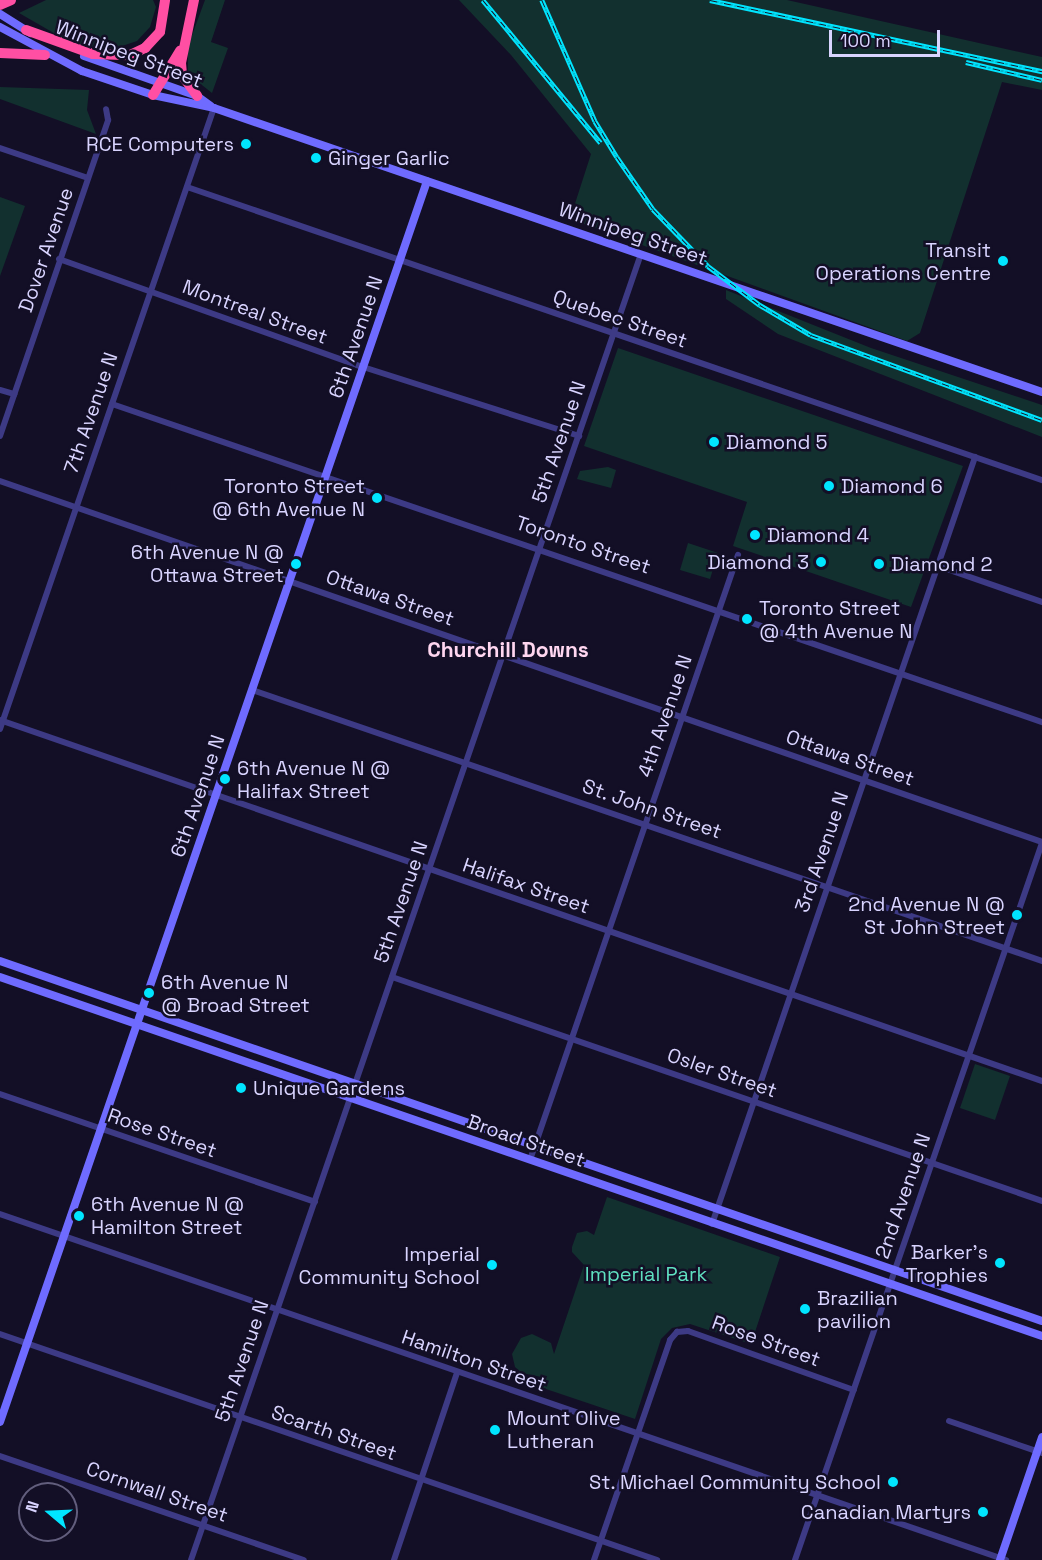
<!DOCTYPE html>
<style>
body{margin:0}
#map{position:relative;width:1042px;height:1560px;overflow:hidden;background:#130f26;font-family:"Space Grotesk",sans-serif}
div>[style]{position:absolute}
[style*='--x']{left:calc(var(--x)*1px);top:calc(var(--y)*1px);width:calc(var(--w)*1px);rotate:calc(var(--a)*1deg)}
.green>*{inset:0;background:#12302f}
.street>*{height:6px;margin:-3px;padding:0 3px;transform-origin:3px;border-radius:3px;background:#3d3a85}
.secondary>*{height:8px;margin:-4px;padding:0 4px;transform-origin:4px;border-radius:4px;background:#6f6bff}
.highway>*{height:10px;margin:-5px;padding:0 5px;transform-origin:5px;border-radius:5px;background:#ff4fa3}
.rail>*{height:4.5px;margin-top:-2.25px;transform-origin:0;background:repeating-linear-gradient(90deg,#130f26 0 7px,#00e5ff 0 14px);box-sizing:border-box;border-block:2px solid #00e5ff}
.dots>*{width:16px;height:16px;translate:-50% -50%;box-sizing:border-box;border:3px solid #130f26;border-radius:50%}
span{translate:-50% -50%;white-space:nowrap;text-align:center;line-height:1.15;-webkit-text-stroke:5px #130f26;paint-order:stroke}
.street-label{font-size:20px;color:#d9d4ff}
.poi-label{font-size:20px;color:#d9d4ff}
.right{translate:-100% -50%;text-align:right}
.left{translate:0 -50%;text-align:left}
.park-label{font-size:20px;color:#5fe0c0}
.neighbourhood-label{font-size:21px;color:#ffd6f0;font-weight:700}
.north{position:absolute;left:18px;top:1482px;width:60px;height:60px;box-sizing:border-box;background:#130f26;border:2px solid #625e7d;border-radius:50%;rotate:289deg;font-size:16px;font-weight:700;line-height:24px;text-align:center;color:#d9d4ff}
.north::after{content:'';display:block;margin:auto;width:21px;height:27px;background:#00e5ff;clip-path:polygon(50% 0,100% 100%,50% 72%,0 100%)}
.scale{position:absolute;left:829px;top:30px;width:111px;height:27px;box-sizing:border-box;border:3px solid #d9d4ff;border-top:0;padding-left:8px;font-size:18px;line-height:21px;white-space:nowrap;color:#d9d4ff;-webkit-text-stroke:4px #130f26;paint-order:stroke}
</style>
<div id="map">
<div class="green">
<div style="clip-path:polygon(46px 0,153px 0,156px 7px,150px 27px,137px 41px,116px 48px,86px 46px,59px 36px,19px 13px)"></div>
<div style="clip-path:polygon(205px 0,225px 0,211px 42px,228px 48px,212px 93px,188px 74px,188px 46px)"></div>
<div style="clip-path:polygon(459px 0,787px 0,1042px 57px,1042px 90px,1002px 82px,920px 333px,907px 341px,570px 219px,591px 154px,511px 55px)"></div>
<div style="clip-path:polygon(0 87px,89px 90px,87px 110px,96px 134px,0 99px)"></div>
<div style="clip-path:polygon(0 197px,25px 206px,0 276px)"></div>
<div style="clip-path:polygon(726px 290px,871px 348px,1042px 405px,1042px 437px,778px 334px,726px 299px)"></div>
<div style="clip-path:polygon(618px 348px,963px 466px,911px 607px,733px 546px,747px 502px,584px 446px)"></div>
<div style="clip-path:polygon(608px 467px,616px 470px,611px 488px,577px 479px,580px 471px)"></div>
<div style="clip-path:polygon(688px 543px,718px 553px,710px 579px,680px 570px)"></div>
<div style="clip-path:polygon(975px 1064px,1010px 1076px,995px 1120px,960px 1108px)"></div>
<div style="clip-path:polygon(607px 1197px,780px 1257px,751px 1344px,690px 1324px,672px 1328px,661px 1339px,635px 1419px,543px 1388px,546px 1378px,522px 1373px,515px 1367px,512px 1354px,521px 1338px,532px 1334px,551px 1343px,554px 1354px,584px 1265px,572px 1252px,572px 1247px,577px 1233px,587px 1231px,594px 1235px)"></div>
</div>
<div class="street">
<div style="--x:0;--y:148;--w:93;--a:18.8"></div>
<div style="--x:187;--y:187;--w:904;--a:18.92"></div>
<div style="--x:59;--y:259;--w:323;--a:19.6"></div>
<div style="--x:363;--y:367;--w:227;--a:17.7"></div>
<div style="--x:0;--y:390;--w:15;--a:16"></div>
<div style="--x:112;--y:404;--w:983;--a:18.88"></div>
<div style="--x:0;--y:436;--w:334;--a:-71.1"></div>
<div style="--x:108;--y:120;--w:11;--a:-100"></div>
<div style="--x:0;--y:481;--w:1103;--a:19.11"></div>
<div style="--x:938;--y:566;--w:110;--a:19.1"></div>
<div style="--x:252;--y:690;--w:835;--a:18.93"></div>
<div style="--x:0;--y:720;--w:1103;--a:19.11"></div>
<div style="--x:0;--y:729;--w:657;--a:-70.99"></div>
<div style="--x:392;--y:977;--w:688;--a:19.01"></div>
<div style="--x:0;--y:1094;--w:333;--a:18.9"></div>
<div style="--x:530;--y:1160;--w:640;--a:-71.03"></div>
<div style="--x:0;--y:1214;--w:1064;--a:18.98"></div>
<div style="--x:712;--y:1224;--w:811;--a:-71.07"></div>
<div style="--x:0;--y:1334;--w:695;--a:18.98"></div>
<div style="--x:949;--y:1421;--w:98;--a:19"></div>
<div style="--x:0;--y:1456;--w:321;--a:18.9"></div>
<div style="--x:191;--y:1560;--w:1381;--a:-70.99"></div>
<div style="--x:394;--y:1560;--w:197;--a:-71.4"></div>
<div style="--x:594;--y:1560;--w:233;--a:-70.9"></div>
<div style="--x:670;--y:1340;--w:11;--a:-49"></div>
<div style="--x:677;--y:1332;--w:11;--a:-5"></div>
<div style="--x:688;--y:1331;--w:176;--a:19.6"></div>
<div style="--x:795;--y:1560;--w:758;--a:-70.99"></div>
</div>
<div class="secondary">
<div style="--x:0;--y:14;--w:36;--a:32"></div>
<div style="--x:0;--y:27;--w:93;--a:28.2"></div>
<div style="--x:82;--y:71;--w:75;--a:18.7"></div>
<div style="--x:153;--y:95;--w:62;--a:12"></div>
<div style="--x:214;--y:108;--w:875;--a:18.93"></div>
<div style="--x:84;--y:56;--w:120;--a:19.5"></div>
<div style="--x:197;--y:96;--w:17;--a:36"></div>
<div style="--x:0;--y:961;--w:1102;--a:19.06"></div>
<div style="--x:0;--y:977;--w:1102;--a:19.01"></div>
<div style="--x:0;--y:1422;--w:1312;--a:-71.01"></div>
<div style="--x:1000;--y:1560;--w:130;--a:-71.1"></div>
</div>
<div class="highway">
<div style="--x:194;--y:0;--w:64;--a:101.7"></div>
<div style="--x:181;--y:63;--w:12;--a:85"></div>
<div style="--x:182;--y:75;--w:26;--a:54"></div>
<div style="--x:0;--y:5;--w:12;--a:-24"></div>
<div style="--x:26;--y:30;--w:71;--a:19.7"></div>
<div style="--x:93;--y:54;--w:37;--a:2"></div>
<div style="--x:130;--y:55;--w:17;--a:-25"></div>
<div style="--x:145;--y:48;--w:22;--a:-47"></div>
<div style="--x:160;--y:32;--w:32;--a:-81"></div>
<div style="--x:0;--y:53;--w:45;--a:2.5"></div>
<div style="--x:153;--y:95;--w:52;--a:-58.5"></div>
</div>
<div class="rail">
<div style="--x:483;--y:0;--w:185;--a:50.5"></div>
<div style="--x:542;--y:0;--w:132;--a:66.3"></div>
<div style="--x:595;--y:121;--w:42;--a:58.6"></div>
<div style="--x:617;--y:157;--w:63;--a:55.3"></div>
<div style="--x:653;--y:209;--w:79;--a:46"></div>
<div style="--x:708;--y:266;--w:65;--a:36.9"></div>
<div style="--x:760;--y:305;--w:59;--a:30.5"></div>
<div style="--x:811;--y:335;--w:246;--a:20.2"></div>
<div style="--x:710;--y:0;--w:340;--a:12.1"></div>
<div style="--x:966;--y:62;--w:78;--a:13.3"></div>
</div>
<div class="dots">
<div style="left:246px;top:144px;background:#00e5ff"></div>
<div style="left:316px;top:158px;background:#00e5ff"></div>
<div style="left:1003px;top:261px;background:#00e5ff"></div>
<div style="left:714px;top:442px;background:#00e5ff"></div>
<div style="left:829px;top:486px;background:#00e5ff"></div>
<div style="left:377px;top:498px;background:#00e5ff"></div>
<div style="left:755px;top:535px;background:#00e5ff"></div>
<div style="left:821px;top:562px;background:#00e5ff"></div>
<div style="left:296px;top:564px;background:#00e5ff"></div>
<div style="left:879px;top:564px;background:#00e5ff"></div>
<div style="left:747px;top:619px;background:#00e5ff"></div>
<div style="left:225px;top:779px;background:#00e5ff"></div>
<div style="left:1017px;top:915px;background:#00e5ff"></div>
<div style="left:149px;top:993px;background:#00e5ff"></div>
<div style="left:241px;top:1088px;background:#00e5ff"></div>
<div style="left:79px;top:1216px;background:#00e5ff"></div>
<div style="left:1000px;top:1263px;background:#00e5ff"></div>
<div style="left:492px;top:1265px;background:#00e5ff"></div>
<div style="left:805px;top:1309px;background:#00e5ff"></div>
<div style="left:495px;top:1430px;background:#00e5ff"></div>
<div style="left:893px;top:1482px;background:#00e5ff"></div>
<div style="left:983px;top:1512px;background:#00e5ff"></div>
</div>
<div class="street-label">
<span style="left:129px;top:54px;rotate:21deg">Winnipeg Street</span>
<span style="left:633px;top:234px;rotate:19deg">Winnipeg Street</span>
<span style="left:46px;top:250px;rotate:-71deg">Dover Avenue</span>
<span style="left:255px;top:312px;rotate:20deg">Montreal Street</span>
<span style="left:620px;top:319px;rotate:19deg">Quebec Street</span>
<span style="left:356px;top:337px;rotate:-71deg">6th Avenue N</span>
<span style="left:91px;top:413px;rotate:-71deg">7th Avenue N</span>
<span style="left:559px;top:442px;rotate:-71deg">5th Avenue N</span>
<span style="left:583px;top:545px;rotate:19deg">Toronto Street</span>
<span style="left:390px;top:598px;rotate:19deg">Ottawa Street</span>
<span style="left:665px;top:716px;rotate:-71deg">4th Avenue N</span>
<span style="left:850px;top:758px;rotate:19deg">Ottawa Street</span>
<span style="left:198px;top:796px;rotate:-71deg">6th Avenue N</span>
<span style="left:652px;top:809px;rotate:19deg">St. John Street</span>
<span style="left:822px;top:852px;rotate:-71deg">3rd Avenue N</span>
<span style="left:526px;top:886px;rotate:19deg">Halifax Street</span>
<span style="left:401px;top:902px;rotate:-71deg">5th Avenue N</span>
<span style="left:722px;top:1073px;rotate:19deg">Osler Street</span>
<span style="left:162px;top:1133px;rotate:19deg">Rose Street</span>
<span style="left:526px;top:1141px;rotate:19deg">Broad Street</span>
<span style="left:903px;top:1196px;rotate:-71deg">2nd Avenue N</span>
<span style="left:766px;top:1341px;rotate:20deg">Rose Street</span>
<span style="left:242px;top:1361px;rotate:-71deg">5th Avenue N</span>
<span style="left:474px;top:1361px;rotate:19deg">Hamilton Street</span>
<span style="left:334px;top:1433px;rotate:19deg">Scarth Street</span>
<span style="left:157px;top:1492px;rotate:19deg">Cornwall Street</span>
</div>
<div class="poi-label">
<span class="right" style="left:234px;top:144px">RCE Computers</span>
<span class="left" style="left:328px;top:158px">Ginger Garlic</span>
<span class="right" style="left:991px;top:262px">Transit<br>Operations Centre</span>
<span class="left" style="left:726px;top:442px">Diamond 5</span>
<span class="right" style="left:365px;top:498px">Toronto Street<br>@ 6th Avenue N</span>
<span class="left" style="left:841px;top:486px">Diamond 6</span>
<span class="left" style="left:767px;top:535px">Diamond 4</span>
<span class="right" style="left:284px;top:564px">6th Avenue N @<br>Ottawa Street</span>
<span class="right" style="left:809px;top:562px">Diamond 3</span>
<span class="left" style="left:891px;top:564px">Diamond 2</span>
<span class="left" style="left:759px;top:620px">Toronto Street<br>@ 4th Avenue N</span>
<span class="left" style="left:237px;top:780px">6th Avenue N @<br>Halifax Street</span>
<span class="right" style="left:1005px;top:916px">2nd Avenue N @<br>St John Street</span>
<span class="left" style="left:161px;top:994px">6th Avenue N<br>@ Broad Street</span>
<span class="left" style="left:253px;top:1088px">Unique Gardens</span>
<span class="left" style="left:91px;top:1216px">6th Avenue N @<br>Hamilton Street</span>
<span class="right" style="left:988px;top:1264px">Barker's<br>Trophies</span>
<span class="right" style="left:480px;top:1266px">Imperial<br>Community School</span>
<span class="left" style="left:817px;top:1310px">Brazilian<br>pavilion</span>
<span class="left" style="left:507px;top:1430px">Mount Olive<br>Lutheran</span>
<span class="right" style="left:881px;top:1482px">St. Michael Community School</span>
<span class="right" style="left:971px;top:1512px">Canadian Martyrs</span>
</div>
<div class="park-label">
<span style="left:646px;top:1274px">Imperial Park</span>
</div>
<div class="neighbourhood-label">
<span style="left:508px;top:650px">Churchill Downs</span>
</div>
<div class="north">N</div>
<div class="scale">100 m</div>
</div>
